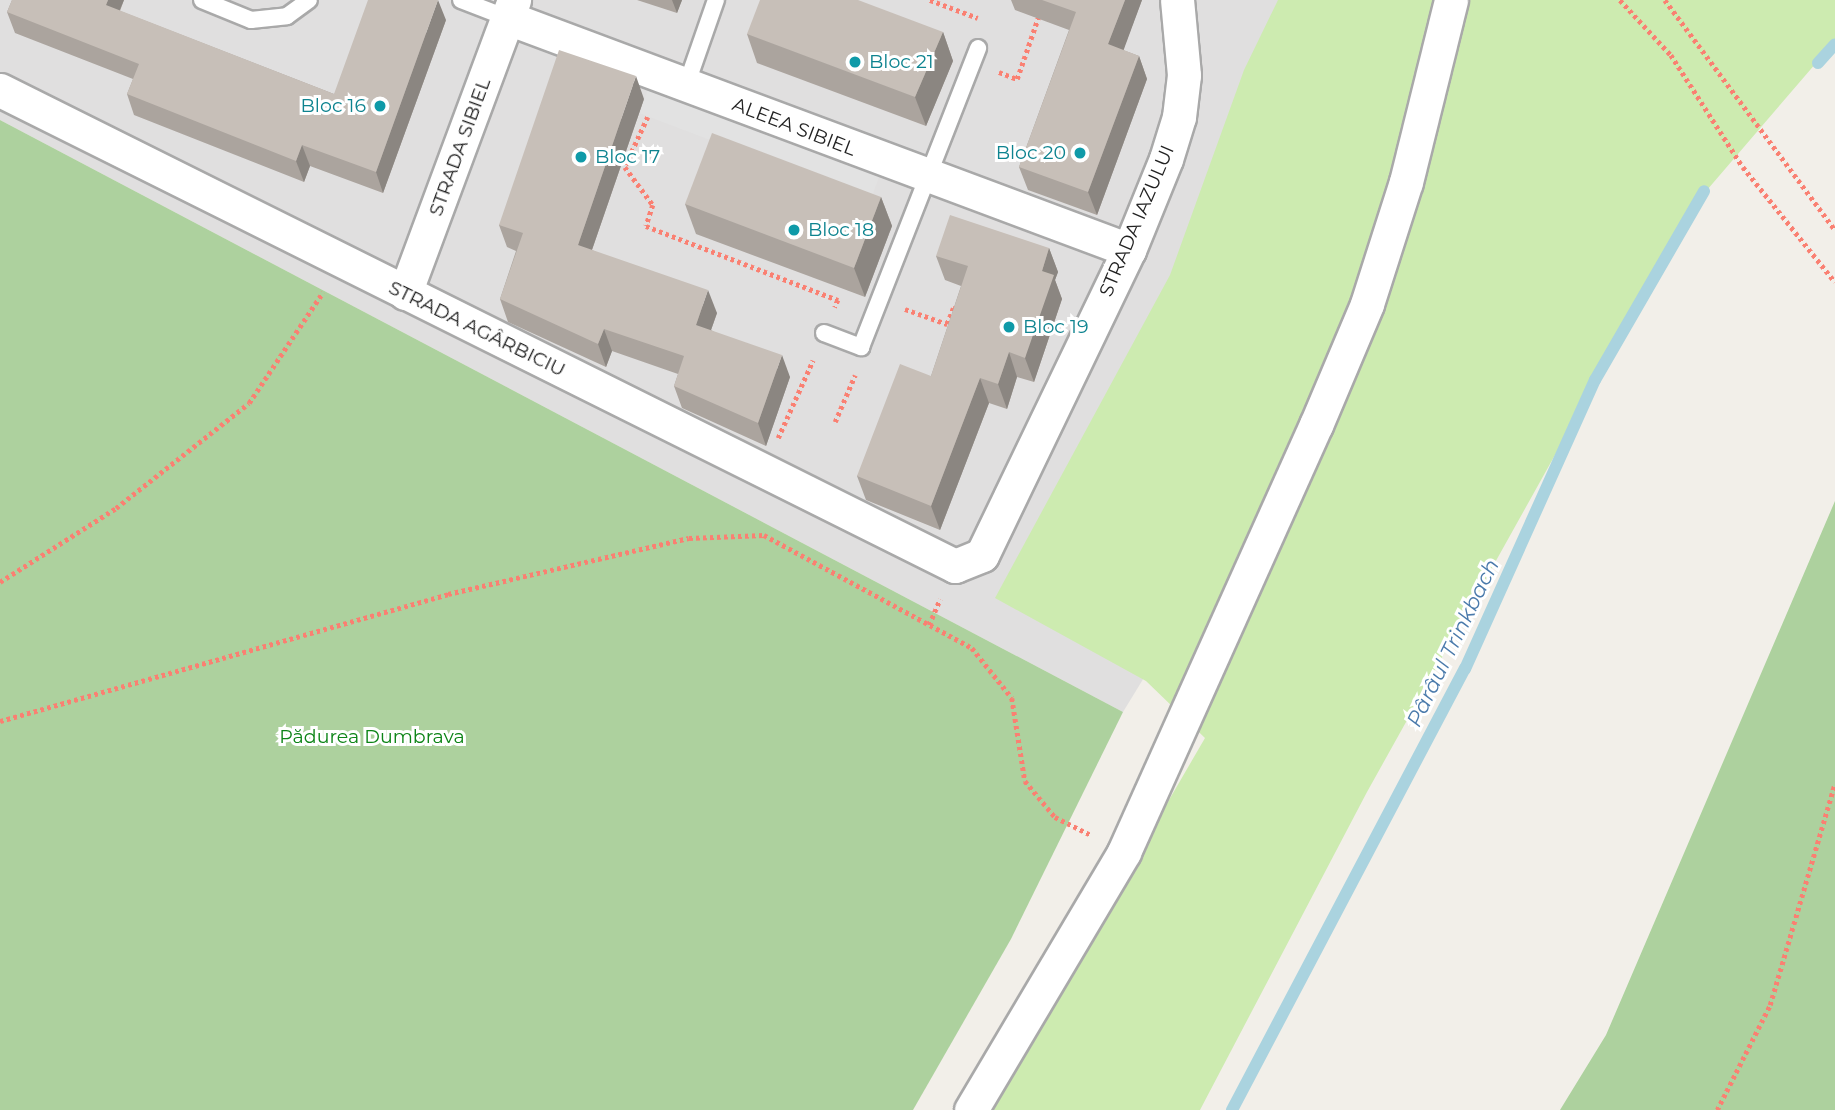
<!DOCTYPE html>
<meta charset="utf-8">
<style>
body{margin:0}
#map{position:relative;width:1835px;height:1110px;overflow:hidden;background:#f2efe9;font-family:Montserrat,sans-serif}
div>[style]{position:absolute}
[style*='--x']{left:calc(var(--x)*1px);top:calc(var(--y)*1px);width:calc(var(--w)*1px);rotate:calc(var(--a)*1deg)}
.residential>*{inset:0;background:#e0dfdf}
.grass>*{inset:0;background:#cdebb0}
.forest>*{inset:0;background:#add19e}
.parking>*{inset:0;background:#e2e2e2}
.stream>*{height:12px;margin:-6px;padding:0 6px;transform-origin:6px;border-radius:6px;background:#aad3df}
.path>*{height:4.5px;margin-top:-2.25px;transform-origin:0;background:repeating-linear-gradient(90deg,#fa8072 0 3.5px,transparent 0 7px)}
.roads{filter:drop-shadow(2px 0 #a9a9a9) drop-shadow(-2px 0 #a9a9a9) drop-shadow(0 2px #a9a9a9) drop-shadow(0 -2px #a9a9a9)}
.service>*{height:16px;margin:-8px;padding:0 8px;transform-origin:8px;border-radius:8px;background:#fff}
.minor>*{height:33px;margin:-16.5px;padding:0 16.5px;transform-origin:16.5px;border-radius:16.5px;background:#fff}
.wall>*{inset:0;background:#aba49e}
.shaded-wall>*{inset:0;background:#8b8681}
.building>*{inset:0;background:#c7bfb8}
.dots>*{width:19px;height:19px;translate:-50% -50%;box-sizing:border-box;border:4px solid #fff;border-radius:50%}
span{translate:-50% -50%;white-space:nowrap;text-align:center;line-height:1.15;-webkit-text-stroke:6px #fff;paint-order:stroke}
.culture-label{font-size:19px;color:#0d838f}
.left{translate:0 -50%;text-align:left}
.right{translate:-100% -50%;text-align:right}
.street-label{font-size:19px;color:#222}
.park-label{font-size:19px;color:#0c8416}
.water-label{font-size:21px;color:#4a7aab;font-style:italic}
</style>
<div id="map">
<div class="residential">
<div style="clip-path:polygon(0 0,1382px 0,1175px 627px,1123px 712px,0 120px)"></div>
</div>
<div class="grass">
<div style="clip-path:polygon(1278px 0,1835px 0,1835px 41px,1695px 204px,1367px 792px,1200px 1110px,989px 1110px,1205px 738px,1146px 681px,995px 598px,1170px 275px,1244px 70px)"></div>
</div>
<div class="forest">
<div style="clip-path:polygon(0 120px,1123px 712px,1011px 939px,913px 1110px,0 1110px)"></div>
<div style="clip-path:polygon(1835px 501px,1835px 1110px,1560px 1110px,1606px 1035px)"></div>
</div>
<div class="parking">
<div style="clip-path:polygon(654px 74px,885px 161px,870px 201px,639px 113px)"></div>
</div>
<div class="stream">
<div style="--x:1818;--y:63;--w:25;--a:-48"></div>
<div style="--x:1232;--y:1110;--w:499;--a:-62.2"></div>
<div style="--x:1465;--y:669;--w:317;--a:-65.8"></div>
<div style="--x:1595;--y:380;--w:218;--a:-60"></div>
</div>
<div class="path">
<div style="--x:930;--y:0;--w:51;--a:20.6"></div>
<div style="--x:1620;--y:0;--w:75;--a:47.2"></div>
<div style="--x:1671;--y:55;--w:133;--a:57.3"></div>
<div style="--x:1743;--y:167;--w:147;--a:51.3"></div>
<div style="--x:1665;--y:0;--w:286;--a:53.5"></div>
<div style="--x:999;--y:72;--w:19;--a:21"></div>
<div style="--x:1017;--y:79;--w:65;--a:-71"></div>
<div style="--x:648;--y:117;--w:55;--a:114.7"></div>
<div style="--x:625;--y:167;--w:47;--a:53.6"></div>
<div style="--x:653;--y:205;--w:22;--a:108"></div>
<div style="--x:646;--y:226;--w:206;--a:21.1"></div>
<div style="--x:838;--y:300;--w:8;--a:113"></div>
<div style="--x:905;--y:309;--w:45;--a:19.7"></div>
<div style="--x:947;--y:324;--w:17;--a:-69"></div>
<div style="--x:953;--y:308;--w:6;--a:9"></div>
<div style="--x:835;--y:422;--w:51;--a:-66.9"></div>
<div style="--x:778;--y:438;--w:85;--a:-65.8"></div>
<div style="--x:0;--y:582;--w:138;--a:-32.5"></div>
<div style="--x:116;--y:508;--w:169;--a:-38.3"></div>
<div style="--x:249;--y:403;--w:133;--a:-56.3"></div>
<div style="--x:929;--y:625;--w:28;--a:-67"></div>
<div style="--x:0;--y:721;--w:466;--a:-15.8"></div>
<div style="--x:448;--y:594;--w:247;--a:-13.1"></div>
<div style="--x:689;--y:538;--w:75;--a:-2.3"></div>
<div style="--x:764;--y:535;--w:237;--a:28.5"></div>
<div style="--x:972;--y:648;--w:64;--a:51.3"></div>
<div style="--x:1012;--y:698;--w:84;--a:81.1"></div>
<div style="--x:1025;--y:781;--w:47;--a:50.2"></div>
<div style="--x:1055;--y:817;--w:40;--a:26.6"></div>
<div style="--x:1717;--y:1110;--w:118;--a:-63.2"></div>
<div style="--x:1770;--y:1005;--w:231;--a:-73.7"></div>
</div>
<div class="roads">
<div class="service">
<div style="--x:202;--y:0;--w:53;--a:22.2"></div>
<div style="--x:251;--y:20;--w:36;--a:-6"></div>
<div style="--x:287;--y:16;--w:27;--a:-36"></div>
<div style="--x:461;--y:0;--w:50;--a:21"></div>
<div style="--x:686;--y:86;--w:91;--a:-70.8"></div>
<div style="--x:824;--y:333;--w:40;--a:21"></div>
<div style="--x:861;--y:347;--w:321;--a:-68.6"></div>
</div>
<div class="minor">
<div style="--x:508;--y:18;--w:663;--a:20.49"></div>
<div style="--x:0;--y:90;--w:1067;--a:26.49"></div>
<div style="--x:955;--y:566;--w:29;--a:-22"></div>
<div style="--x:982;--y:555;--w:339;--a:-64.3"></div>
<div style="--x:1129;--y:250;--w:98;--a:-67.9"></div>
<div style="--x:1166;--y:159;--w:44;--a:-72.8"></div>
<div style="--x:1179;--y:117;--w:42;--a:-83.2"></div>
<div style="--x:1184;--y:75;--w:75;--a:-95.3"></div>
<div style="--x:405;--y:293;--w:313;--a:-69.6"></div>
<div style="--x:971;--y:1110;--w:300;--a:-59.3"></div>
<div style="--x:1124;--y:852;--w:468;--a:-65.8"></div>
<div style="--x:1316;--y:425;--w:131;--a:-67.1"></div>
<div style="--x:1367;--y:304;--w:128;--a:-72.3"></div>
<div style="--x:1406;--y:182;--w:187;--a:-76.1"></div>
</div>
</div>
<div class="wall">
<div style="clip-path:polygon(12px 0,124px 0,120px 11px,334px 94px,446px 20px,383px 193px,310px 166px,304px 182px,134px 115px,127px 94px,133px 79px,15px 33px,7px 12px)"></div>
<div style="clip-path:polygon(637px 0,682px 0,677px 13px)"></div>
<div style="clip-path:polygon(1011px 0,1142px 0,1123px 50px,1139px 56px,1147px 79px,1097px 215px,1028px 190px,1019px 167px,1069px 30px,1015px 10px)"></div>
<div style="clip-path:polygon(943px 32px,953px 61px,926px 126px,757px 63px,747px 34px)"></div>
<div style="clip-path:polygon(644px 99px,592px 250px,717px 313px,711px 330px,790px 377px,766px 446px,682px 408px,674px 386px,678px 374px,612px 351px,606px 367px,508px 322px,500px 299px,516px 251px,507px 247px,499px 225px)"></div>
<div style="clip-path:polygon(881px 197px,892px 226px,865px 297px,696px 234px,685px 204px)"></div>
<div style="clip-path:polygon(1049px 248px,1058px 272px,1055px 280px,1062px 299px,1034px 382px,1017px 377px,1007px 409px,989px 403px,940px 530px,866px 500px,857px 476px,931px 376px,961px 286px,945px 280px,936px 256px)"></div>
</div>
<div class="shaded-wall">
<div style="clip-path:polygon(108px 0,124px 0,113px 26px,106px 5px)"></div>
<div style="clip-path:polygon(438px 0,446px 20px,383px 193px,376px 172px)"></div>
<div style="clip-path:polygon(672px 0,682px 0,677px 13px)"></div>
<div style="clip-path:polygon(1125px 0,1142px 0,1117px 68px,1108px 44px)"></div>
<div style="clip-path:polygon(943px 32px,953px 61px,926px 126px,915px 97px)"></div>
<div style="clip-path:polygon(1139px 56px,1147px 79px,1097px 215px,1088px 192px)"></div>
<div style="clip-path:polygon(636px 76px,644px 99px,586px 267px,578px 245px)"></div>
<div style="clip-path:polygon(302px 145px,310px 166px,304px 182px,296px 161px)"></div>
<div style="clip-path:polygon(881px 197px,892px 226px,865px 297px,854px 268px)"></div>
<div style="clip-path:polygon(1049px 248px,1058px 272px,1055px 280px,1062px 299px,1034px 382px,1025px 358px,1042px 271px)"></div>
<div style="clip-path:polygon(708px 290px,717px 313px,705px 347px,696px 325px)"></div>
<div style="clip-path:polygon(604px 329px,612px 351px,606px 367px,598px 344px)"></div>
<div style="clip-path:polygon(1009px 352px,1017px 377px,1007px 409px,998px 384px)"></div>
<div style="clip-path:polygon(782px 355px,790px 377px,766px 446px,758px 423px)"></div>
<div style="clip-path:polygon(980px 378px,989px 403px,940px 530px,931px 506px)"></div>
</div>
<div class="building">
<div style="clip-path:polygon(12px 0,108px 0,106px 5px,334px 94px,368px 0,438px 0,376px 172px,302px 145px,296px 161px,127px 94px,139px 64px,7px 12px)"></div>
<div style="clip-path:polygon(760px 0,858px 0,943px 32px,915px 97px,747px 34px)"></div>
<div style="clip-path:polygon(1042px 0,1125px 0,1108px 44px,1139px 56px,1088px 192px,1019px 167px,1076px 12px)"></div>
<div style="clip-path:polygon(559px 50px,636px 76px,578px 245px,708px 290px,696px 325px,782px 355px,758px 423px,674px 386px,684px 356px,604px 329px,598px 344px,500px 299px,523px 233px,499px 225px)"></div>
<div style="clip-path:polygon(712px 133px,881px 197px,854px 268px,685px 204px)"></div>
<div style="clip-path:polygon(950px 215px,1049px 248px,1042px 271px,1054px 275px,1025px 358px,1009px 352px,998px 384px,980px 378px,931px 506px,857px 476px,900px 364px,931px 376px,968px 266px,936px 256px)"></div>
</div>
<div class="dots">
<div style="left:855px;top:62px;background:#0f9aa8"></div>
<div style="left:380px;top:106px;background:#0f9aa8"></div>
<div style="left:1080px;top:153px;background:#0f9aa8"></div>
<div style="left:581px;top:157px;background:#0f9aa8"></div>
<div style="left:794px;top:230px;background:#0f9aa8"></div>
<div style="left:1009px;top:327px;background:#0f9aa8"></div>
</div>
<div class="culture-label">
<span class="left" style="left:869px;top:62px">Bloc 21</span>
<span class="right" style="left:366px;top:106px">Bloc 16</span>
<span class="right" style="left:1066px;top:153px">Bloc 20</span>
<span class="left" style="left:595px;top:157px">Bloc 17</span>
<span class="left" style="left:808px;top:230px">Bloc 18</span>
<span class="left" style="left:1023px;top:327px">Bloc 19</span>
</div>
<div class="street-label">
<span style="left:794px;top:127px;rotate:21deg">ALEEA SIBIEL</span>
<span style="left:460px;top:147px;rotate:-70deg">STRADA SIBIEL</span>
<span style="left:1137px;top:221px;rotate:-67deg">STRADA IAZULUI</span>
<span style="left:477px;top:329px;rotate:26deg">STRADA AGÂRBICIU</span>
</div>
<div class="park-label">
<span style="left:372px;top:737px">Pădurea Dumbrava</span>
</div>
<div class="water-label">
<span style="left:1453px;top:643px;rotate:-64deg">Pârâul Trinkbach</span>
</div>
</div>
